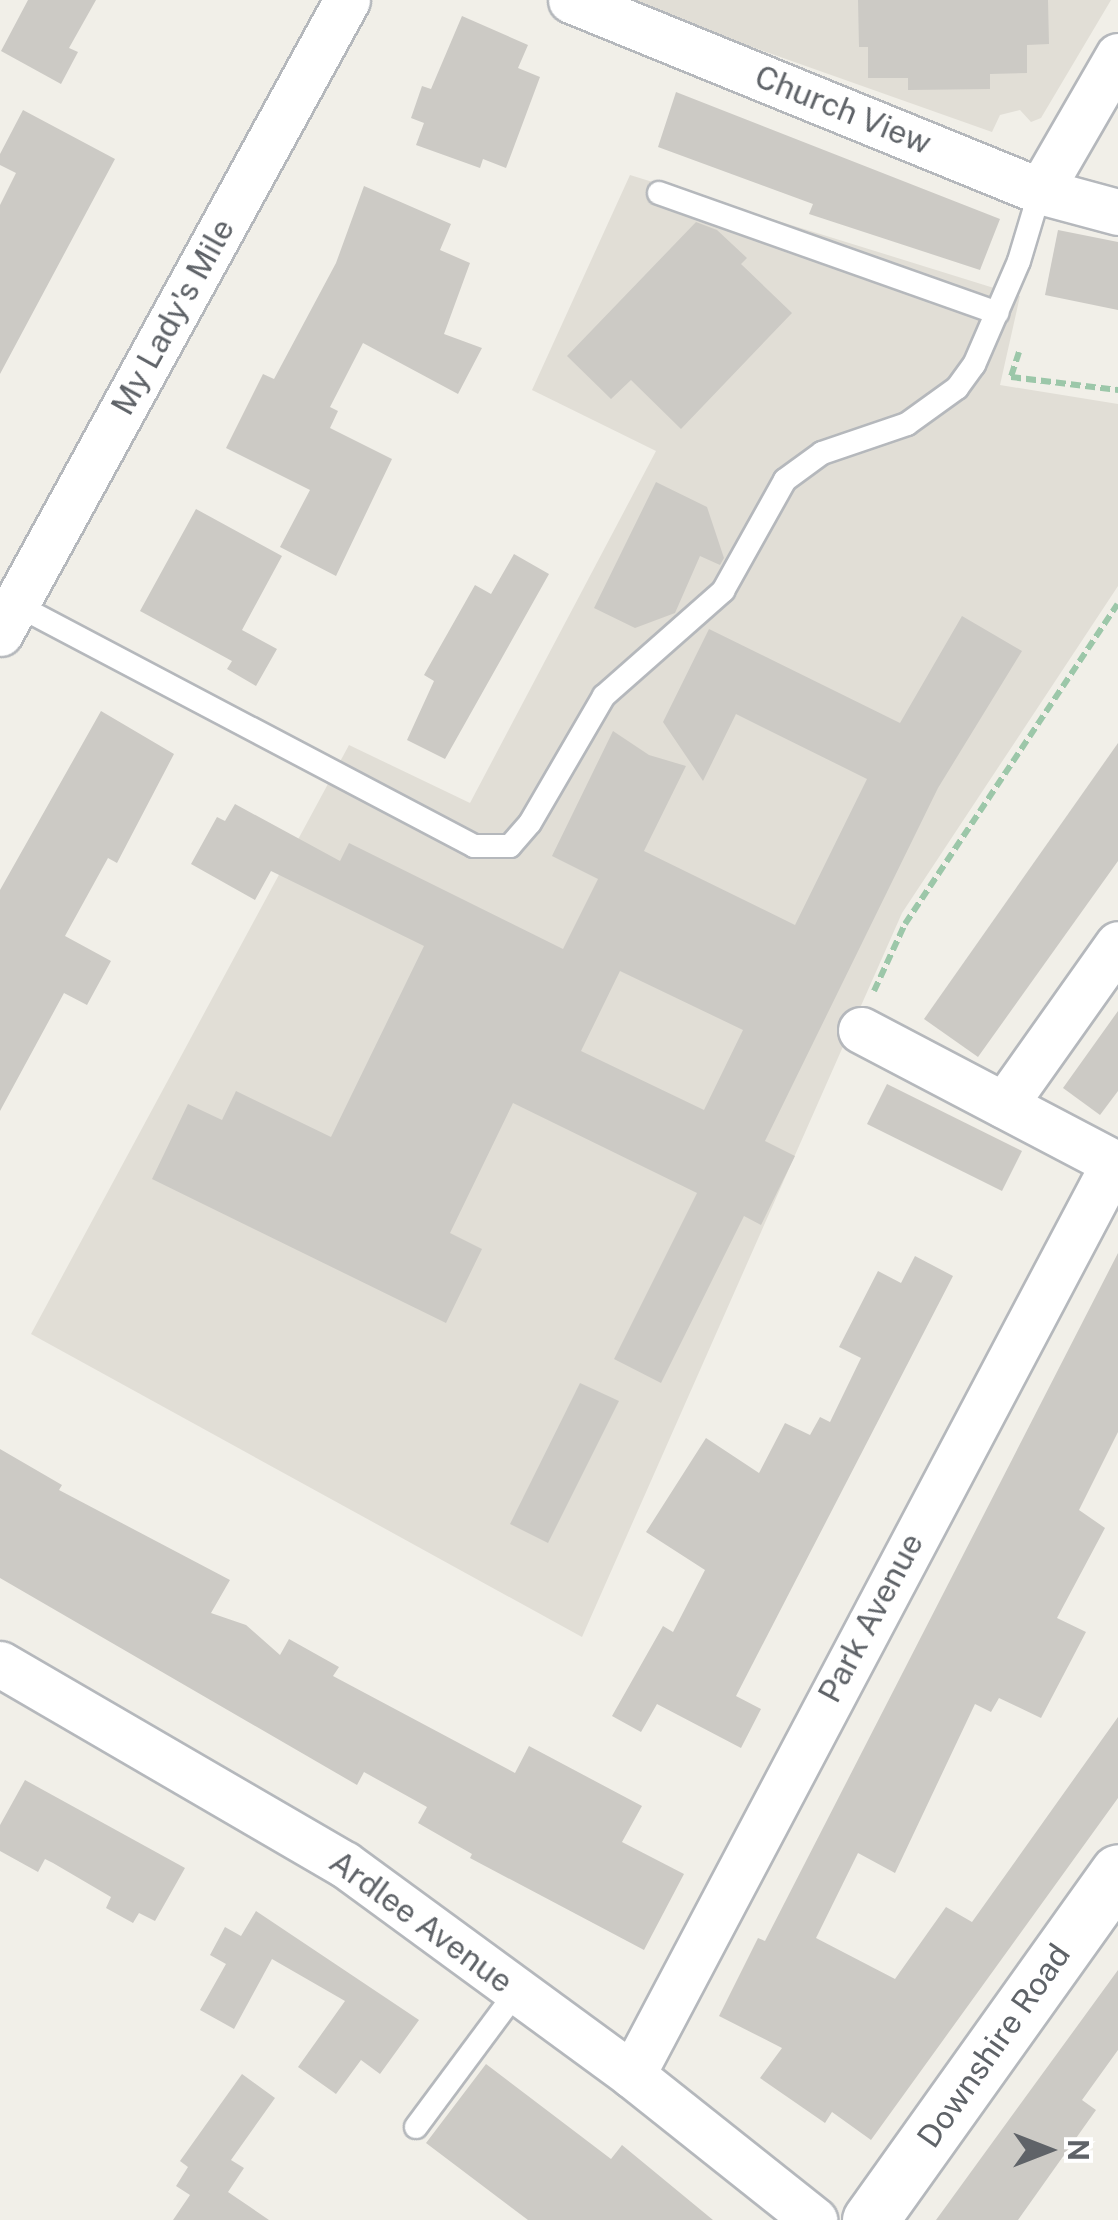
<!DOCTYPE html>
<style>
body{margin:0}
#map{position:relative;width:1118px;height:2220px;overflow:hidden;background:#f1efe8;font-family:"Public Sans",sans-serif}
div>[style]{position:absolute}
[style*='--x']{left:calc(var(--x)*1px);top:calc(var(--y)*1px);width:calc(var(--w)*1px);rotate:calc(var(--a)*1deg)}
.education>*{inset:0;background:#e1ded6}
.building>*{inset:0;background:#cccac5}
.path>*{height:6px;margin-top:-3px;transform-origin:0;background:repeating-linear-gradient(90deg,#9cc7a9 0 10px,transparent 0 15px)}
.roads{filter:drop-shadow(2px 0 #b5b8bc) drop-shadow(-2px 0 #b5b8bc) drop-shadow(0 2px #b5b8bc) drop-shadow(0 -2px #b5b8bc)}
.service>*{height:22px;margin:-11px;padding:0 11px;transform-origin:11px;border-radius:11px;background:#fff}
.minor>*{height:45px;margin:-22.5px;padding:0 22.5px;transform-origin:22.5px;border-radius:22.5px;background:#fff}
.tertiary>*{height:55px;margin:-27.5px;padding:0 27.5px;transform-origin:27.5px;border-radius:27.5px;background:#fff}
span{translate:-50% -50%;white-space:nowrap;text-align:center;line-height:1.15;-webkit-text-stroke:10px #fff;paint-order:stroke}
.street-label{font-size:32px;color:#5f6368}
.north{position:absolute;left:998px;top:2100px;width:100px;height:100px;-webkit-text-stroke:8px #fff;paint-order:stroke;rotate:90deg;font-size:28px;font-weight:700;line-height:40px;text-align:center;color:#5f6368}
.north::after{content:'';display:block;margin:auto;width:35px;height:45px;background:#5f6368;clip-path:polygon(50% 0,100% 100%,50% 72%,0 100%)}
</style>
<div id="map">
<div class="education">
<div style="clip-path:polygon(619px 0,1111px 0,1041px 118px,1031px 122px,1020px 110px,1000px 115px,992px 132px)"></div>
<div style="clip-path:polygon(630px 175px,1020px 296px,1000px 385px,1118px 404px,1118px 586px,902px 913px,582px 1637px,31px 1334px,349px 745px,470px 803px,656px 451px,532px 390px)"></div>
</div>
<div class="building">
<div style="clip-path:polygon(28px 0,96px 0,69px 48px,78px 52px,61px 84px,1px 51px)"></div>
<div style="clip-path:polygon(858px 0,1048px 0,1049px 44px,1027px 45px,1027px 73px,990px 74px,990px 89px,908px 90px,908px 78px,868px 78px,868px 47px,859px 47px)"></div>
<div style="clip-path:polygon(462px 16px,528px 45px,518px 68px,540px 77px,506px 168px,483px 159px,480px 168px,416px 145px,424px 123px,411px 118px,422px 86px,431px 89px)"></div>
<div style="clip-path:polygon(676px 92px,1000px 219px,980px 270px,809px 214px,813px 204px,658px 147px)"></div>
<div style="clip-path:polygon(23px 110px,115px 159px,0 374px,0 205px,16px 173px,0 165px,0 154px)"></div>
<div style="clip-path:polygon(364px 186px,451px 224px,440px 250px,470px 263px,444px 334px,482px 348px,458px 394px,363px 343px,330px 407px,338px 411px,330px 428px,392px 459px,336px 576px,280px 547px,310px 490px,226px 448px,263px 374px,274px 379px,336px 263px)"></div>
<div style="clip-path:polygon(696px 222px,717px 230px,747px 258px,741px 264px,792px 313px,681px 429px,631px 380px,611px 399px,567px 356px)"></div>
<div style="clip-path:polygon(1058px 230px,1118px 242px,1118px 310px,1045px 295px)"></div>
<div style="clip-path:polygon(656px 482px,707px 507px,724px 558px,720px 565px,700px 556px,675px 613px,635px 628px,594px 608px)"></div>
<div style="clip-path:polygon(196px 509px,282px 556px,242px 630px,277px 649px,256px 686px,227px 669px,232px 661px,140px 611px)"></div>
<div style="clip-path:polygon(514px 554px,549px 574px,445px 759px,407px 740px,434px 681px,424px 675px,475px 585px,491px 594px)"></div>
<div style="clip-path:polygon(evenodd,962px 616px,1022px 651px,938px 788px,765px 1141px,795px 1156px,761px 1225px,744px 1216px,661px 1383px,614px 1359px,697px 1193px,513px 1103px,450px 1233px,482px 1249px,446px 1323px,152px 1179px,188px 1104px,222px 1120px,236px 1091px,331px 1137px,424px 946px,271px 871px,255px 900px,191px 864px,217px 817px,225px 821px,235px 804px,340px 861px,349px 843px,563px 949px,598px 879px,552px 856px,613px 731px,649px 755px,686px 766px,644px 851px,795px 925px,867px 779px,736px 714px,703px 781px,663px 722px,709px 629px,900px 723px,962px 616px,620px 971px,743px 1030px,704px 1110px,581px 1051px,620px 971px)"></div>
<div style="clip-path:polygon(101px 711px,174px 754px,117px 863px,108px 858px,65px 936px,111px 961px,87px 1005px,64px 993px,0 1111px,0 890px)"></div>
<div style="clip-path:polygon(1118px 743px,1118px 861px,978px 1057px,924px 1019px)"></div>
<div style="clip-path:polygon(1118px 1011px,1118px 1091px,1100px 1115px,1063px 1088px)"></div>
<div style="clip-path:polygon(887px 1084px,1022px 1151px,1002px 1191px,867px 1124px)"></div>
<div style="clip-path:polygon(1118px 1253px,1118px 1432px,1079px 1510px,1105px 1528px,1057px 1618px,1086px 1632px,1041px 1718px,999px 1698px,991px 1712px,975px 1704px,895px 1873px,858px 1853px,816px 1938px,895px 1979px,946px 1907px,972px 1922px,1118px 1717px,1118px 1798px,871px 2140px,832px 2112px,825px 2123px,760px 2078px,782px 2048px,719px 2016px,758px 1938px,765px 1941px)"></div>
<div style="clip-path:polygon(915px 1256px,953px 1276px,736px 1696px,761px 1709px,741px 1748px,657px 1704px,641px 1732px,612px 1716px,663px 1626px,673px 1632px,705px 1570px,646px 1532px,706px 1438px,759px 1473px,785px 1423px,810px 1435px,820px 1417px,830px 1422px,861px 1358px,839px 1347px,878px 1271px,901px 1283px)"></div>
<div style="clip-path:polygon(580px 1383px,619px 1401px,548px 1543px,510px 1524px)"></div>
<div style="clip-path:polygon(0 1449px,62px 1485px,59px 1490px,230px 1580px,211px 1613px,246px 1625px,280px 1655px,289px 1639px,339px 1667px,333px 1676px,515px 1773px,529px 1746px,642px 1806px,622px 1842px,684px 1874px,644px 1950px,470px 1858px,472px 1854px,418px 1823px,427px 1807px,364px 1772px,357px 1785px,0 1578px)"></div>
<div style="clip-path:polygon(25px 1780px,185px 1868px,155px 1921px,139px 1913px,133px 1923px,106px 1908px,111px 1897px,53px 1863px,45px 1859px,38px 1872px,0 1851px,0 1825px)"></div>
<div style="clip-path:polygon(256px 1911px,419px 2020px,380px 2074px,361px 2060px,336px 2094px,298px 2067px,345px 2001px,272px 1959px,234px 2029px,200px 2010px,226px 1964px,210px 1955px,225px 1927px,241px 1936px)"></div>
<div style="clip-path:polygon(1118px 1970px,1118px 2050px,1082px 2100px,1096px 2110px,1018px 2220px,936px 2220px)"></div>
<div style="clip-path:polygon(486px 2064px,611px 2159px,622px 2145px,713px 2220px,528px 2220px,426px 2143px)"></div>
<div style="clip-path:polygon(242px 2074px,275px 2098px,231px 2160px,244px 2168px,228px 2192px,269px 2220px,173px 2220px,190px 2195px,176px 2186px,188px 2167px,180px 2161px)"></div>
</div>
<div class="path">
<div style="--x:1019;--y:352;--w:26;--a:108"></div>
<div style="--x:1011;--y:377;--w:108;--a:6.9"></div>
<div style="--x:874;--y:991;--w:74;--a:-65.2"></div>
<div style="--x:905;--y:924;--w:384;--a:-56.4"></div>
</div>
<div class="roads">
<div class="service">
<div style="--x:659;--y:193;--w:359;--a:19.5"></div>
<div style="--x:15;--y:604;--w:519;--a:27.8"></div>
<div style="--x:474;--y:846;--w:36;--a:0"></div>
<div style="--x:510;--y:846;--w:30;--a:-49"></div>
<div style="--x:530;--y:823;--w:147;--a:-59.8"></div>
<div style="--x:604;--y:696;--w:159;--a:-41.4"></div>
<div style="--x:723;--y:591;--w:127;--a:-60.8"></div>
<div style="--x:785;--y:480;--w:46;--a:-36.1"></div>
<div style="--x:822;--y:453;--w:90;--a:-18.8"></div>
<div style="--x:907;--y:424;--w:62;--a:-35.8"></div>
<div style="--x:957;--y:388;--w:29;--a:-54"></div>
<div style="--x:974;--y:365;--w:113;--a:-66.6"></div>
<div style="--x:1019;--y:261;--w:73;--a:-73.3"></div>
<div style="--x:416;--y:2127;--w:169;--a:-53.4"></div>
</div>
<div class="minor">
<div style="--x:571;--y:0;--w:506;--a:22.16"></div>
<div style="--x:1040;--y:191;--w:81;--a:15.1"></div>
<div style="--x:1040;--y:191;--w:156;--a:-60"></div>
<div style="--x:0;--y:633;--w:722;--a:-61.27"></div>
<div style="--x:861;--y:1030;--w:290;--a:27.7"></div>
<div style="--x:1004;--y:1105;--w:197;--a:-54.7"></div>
<div style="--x:0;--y:1664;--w:398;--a:30.2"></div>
<div style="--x:344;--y:1864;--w:357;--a:36.2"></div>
<div style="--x:632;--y:2075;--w:233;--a:38.5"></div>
<div style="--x:632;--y:2075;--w:1032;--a:-62.14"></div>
</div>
<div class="tertiary">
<div style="--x:870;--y:2220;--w:427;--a:-54.5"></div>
</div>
</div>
<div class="street-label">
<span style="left:843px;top:110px;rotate:22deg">Church View</span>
<span style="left:173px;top:317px;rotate:-61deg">My Lady's Mile</span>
<span style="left:871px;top:1618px;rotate:-62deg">Park Avenue</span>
<span style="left:421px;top:1922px;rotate:36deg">Ardlee Avenue</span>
<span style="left:994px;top:2046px;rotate:-55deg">Downshire Road</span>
</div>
<div class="north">N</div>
</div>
